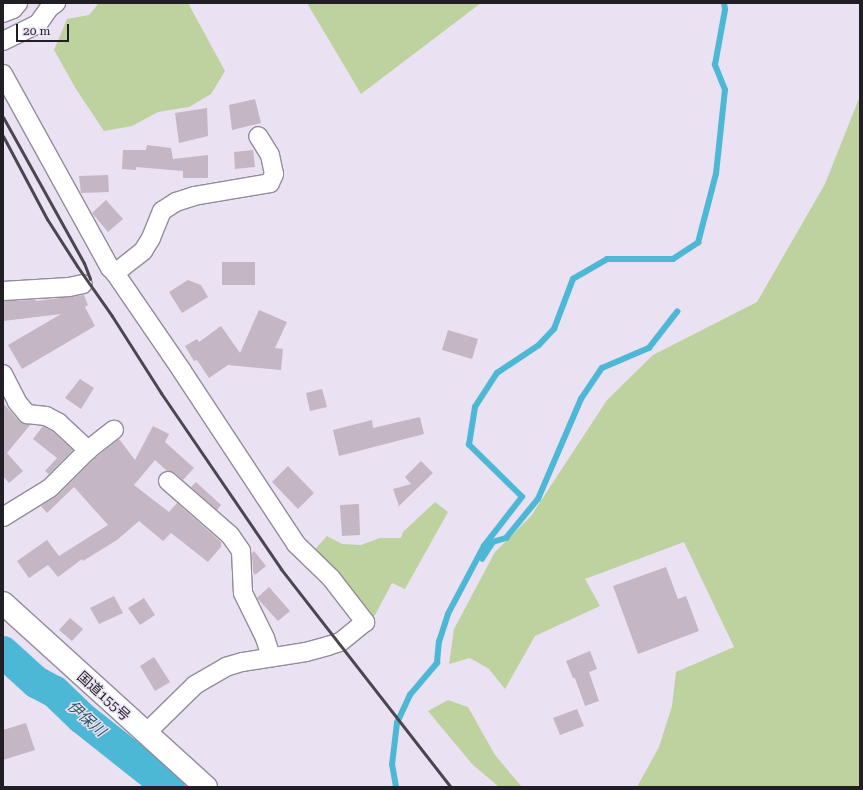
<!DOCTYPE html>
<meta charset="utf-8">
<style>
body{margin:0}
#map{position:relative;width:863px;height:790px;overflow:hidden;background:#eae1f2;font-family:"Roboto Serif","Noto Sans JP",serif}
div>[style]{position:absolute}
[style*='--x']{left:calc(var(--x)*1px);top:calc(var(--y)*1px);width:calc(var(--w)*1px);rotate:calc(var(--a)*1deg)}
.green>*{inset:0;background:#bed29f}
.stream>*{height:5.5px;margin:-2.75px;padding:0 2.75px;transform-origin:2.75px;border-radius:2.75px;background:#4db8d5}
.river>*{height:32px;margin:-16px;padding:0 16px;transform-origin:16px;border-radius:16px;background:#4db8d5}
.building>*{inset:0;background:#c5b6c3}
.roads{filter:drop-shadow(1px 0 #938c9b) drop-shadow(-1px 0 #938c9b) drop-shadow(0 1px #938c9b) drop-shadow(0 -1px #938c9b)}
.street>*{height:18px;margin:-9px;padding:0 9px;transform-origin:9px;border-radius:9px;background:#fff}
.highway>*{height:22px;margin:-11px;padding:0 11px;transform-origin:11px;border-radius:11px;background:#fff}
.rail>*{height:3px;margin:-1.5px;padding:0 1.5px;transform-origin:1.5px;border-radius:1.5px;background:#4a454e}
span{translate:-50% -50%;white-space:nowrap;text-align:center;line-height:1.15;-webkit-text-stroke:3px #eae1f2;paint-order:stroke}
.street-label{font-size:14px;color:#211e25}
.water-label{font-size:15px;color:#2a5764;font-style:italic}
.frame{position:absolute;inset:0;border:4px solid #211e25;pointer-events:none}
.scale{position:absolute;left:16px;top:24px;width:53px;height:18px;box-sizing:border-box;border:2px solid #211e25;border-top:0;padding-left:5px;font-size:12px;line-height:14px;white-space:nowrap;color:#211e25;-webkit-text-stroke:3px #eae1f2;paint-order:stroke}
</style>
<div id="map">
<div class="green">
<div style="clip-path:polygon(99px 3px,188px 3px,225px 71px,211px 94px,189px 107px,158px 112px,132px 126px,104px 131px,76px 89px,54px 50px,67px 19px,89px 15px)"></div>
<div style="clip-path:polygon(307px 3px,481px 3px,361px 94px)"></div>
<div style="clip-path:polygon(860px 96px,860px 787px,637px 787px,659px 747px,672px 706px,676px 672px,734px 647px,684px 542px,585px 579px,600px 606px,535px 636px,505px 689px,489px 669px,470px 658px,449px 664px,454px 629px,495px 552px,531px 516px,607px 400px,653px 355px,757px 302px,825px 184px)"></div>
<div style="clip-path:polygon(435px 502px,448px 512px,405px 589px,392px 583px,375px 615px,365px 622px,308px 557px,327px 536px,342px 544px,361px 545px,380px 538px,401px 538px,403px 532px)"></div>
<div style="clip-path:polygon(448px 700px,468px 707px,495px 755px,522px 787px,499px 787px,472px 764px,428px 711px)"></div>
</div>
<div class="stream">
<div style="--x:482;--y:559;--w:20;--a:-57"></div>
<div style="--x:493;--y:542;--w:14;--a:-17"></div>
<div style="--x:506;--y:538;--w:50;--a:-50.6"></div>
<div style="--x:538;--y:499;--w:109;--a:-66.7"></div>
<div style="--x:581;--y:399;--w:37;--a:-56"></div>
<div style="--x:602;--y:368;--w:51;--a:-23.1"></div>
<div style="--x:649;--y:348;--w:46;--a:-52.1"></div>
<div style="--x:396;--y:787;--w:22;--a:-100"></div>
<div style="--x:392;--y:765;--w:42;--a:-83.2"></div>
<div style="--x:397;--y:723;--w:31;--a:-65"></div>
<div style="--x:410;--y:695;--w:42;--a:-49.8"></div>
<div style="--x:437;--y:663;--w:21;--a:-85"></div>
<div style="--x:439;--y:642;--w:29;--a:-72"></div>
<div style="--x:448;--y:614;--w:77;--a:-62.1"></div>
<div style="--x:484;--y:546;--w:62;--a:-52.2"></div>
<div style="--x:522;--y:497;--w:74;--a:-135.5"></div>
<div style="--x:469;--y:445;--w:38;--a:-81"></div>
<div style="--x:475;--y:407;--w:40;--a:-57.1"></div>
<div style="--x:497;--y:373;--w:50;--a:-33.7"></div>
<div style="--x:539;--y:345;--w:22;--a:-47"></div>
<div style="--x:554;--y:329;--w:53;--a:-69.2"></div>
<div style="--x:573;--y:279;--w:39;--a:-30"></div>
<div style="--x:607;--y:259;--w:66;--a:0"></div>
<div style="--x:673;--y:259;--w:30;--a:-33"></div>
<div style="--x:698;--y:243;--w:71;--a:-75.4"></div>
<div style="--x:716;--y:174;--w:84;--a:-83.9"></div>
<div style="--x:725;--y:90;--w:27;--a:-112"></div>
<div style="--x:715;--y:65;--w:56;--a:-79.7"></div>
<div style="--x:725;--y:10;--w:7;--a:-98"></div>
</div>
<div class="river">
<div style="--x:3;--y:652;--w:45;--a:42.3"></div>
<div style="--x:36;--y:682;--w:21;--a:28"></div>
<div style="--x:55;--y:692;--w:37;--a:44"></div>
<div style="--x:82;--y:718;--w:111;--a:38.4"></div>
</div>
<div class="building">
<div style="clip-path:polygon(255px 99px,261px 123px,232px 130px,229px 105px)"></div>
<div style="clip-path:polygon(207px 108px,208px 136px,179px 143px,175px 113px)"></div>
<div style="clip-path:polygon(147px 145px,171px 148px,173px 159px,208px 155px,208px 178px,183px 178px,183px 171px,136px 167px,136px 170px,122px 169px,123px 150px,146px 150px)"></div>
<div style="clip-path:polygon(253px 150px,255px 167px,235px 169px,234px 152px)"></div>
<div style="clip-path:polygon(108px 175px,109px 192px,81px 193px,79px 176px)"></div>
<div style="clip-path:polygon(106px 200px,123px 219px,108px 232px,92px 213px)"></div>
<div style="clip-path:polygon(222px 262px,255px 262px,255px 285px,222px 285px)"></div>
<div style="clip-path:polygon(188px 280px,201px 285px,208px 297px,182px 313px,169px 292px)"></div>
<div style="clip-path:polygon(84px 295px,88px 305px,85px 307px,95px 326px,22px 369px,8px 345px,61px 314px,3px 321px,3px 301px,36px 300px,36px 301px)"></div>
<div style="clip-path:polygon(259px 310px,287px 322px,275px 348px,283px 349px,281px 370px,228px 365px,209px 378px,197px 360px,194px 361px,185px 346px,197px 339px,199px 342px,221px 326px,240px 353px)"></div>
<div style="clip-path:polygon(448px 330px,478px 339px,472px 359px,442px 350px)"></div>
<div style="clip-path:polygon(80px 379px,94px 388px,81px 409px,65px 398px)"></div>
<div style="clip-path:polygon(322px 389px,327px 407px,310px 411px,306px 393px)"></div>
<div style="clip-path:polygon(3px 403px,19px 421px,30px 425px,7px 453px,23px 471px,9px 483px,3px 476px)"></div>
<div style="clip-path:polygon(420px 417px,424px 434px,339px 456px,333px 430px,372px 420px,373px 428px)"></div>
<div style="clip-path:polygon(43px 426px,53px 432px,73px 450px,49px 474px,45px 471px,57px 458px,33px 439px)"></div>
<div style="clip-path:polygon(153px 426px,169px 434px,165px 442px,194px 468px,183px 480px,175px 473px,167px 471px,155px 460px,134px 485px,169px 512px,177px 503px,221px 542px,221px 547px,208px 562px,171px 533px,163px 541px,139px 521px,117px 540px,83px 561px,82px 559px,58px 577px,48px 565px,29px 578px,17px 561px,47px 540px,59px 556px,108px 525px,74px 487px,47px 513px,41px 506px,57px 496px,95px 458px,119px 439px,135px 460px)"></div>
<div style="clip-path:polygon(421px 461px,433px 473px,399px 506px,393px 489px,411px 484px,405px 477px)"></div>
<div style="clip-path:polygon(288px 466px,314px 493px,298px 509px,272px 482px)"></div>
<div style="clip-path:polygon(196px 482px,221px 505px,217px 510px,191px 487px)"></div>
<div style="clip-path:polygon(359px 504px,360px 535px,342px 536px,340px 505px)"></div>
<div style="clip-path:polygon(254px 551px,266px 566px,255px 575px,253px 572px,252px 553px)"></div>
<div style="clip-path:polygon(666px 567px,678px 599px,686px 596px,699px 631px,638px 654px,613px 586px)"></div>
<div style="clip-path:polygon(269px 587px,290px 611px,278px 621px,257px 598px)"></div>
<div style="clip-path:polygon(114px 596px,123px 613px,99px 624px,90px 608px)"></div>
<div style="clip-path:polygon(144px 598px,155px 615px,140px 625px,128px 608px)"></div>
<div style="clip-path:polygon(70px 618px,83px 629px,72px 641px,59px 630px)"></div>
<div style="clip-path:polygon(590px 651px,597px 669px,589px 672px,599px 701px,585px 706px,575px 678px,573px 678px,566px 661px)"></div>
<div style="clip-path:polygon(154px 657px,170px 682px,155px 691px,140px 666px)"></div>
<div style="clip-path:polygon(577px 709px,584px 726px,560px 735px,553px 718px)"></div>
<div style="clip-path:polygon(26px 723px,35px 750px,3px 760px,3px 730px)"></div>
</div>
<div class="roads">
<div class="street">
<div style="--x:3;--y:13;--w:11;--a:-22"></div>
<div style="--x:13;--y:9;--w:8;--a:-50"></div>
<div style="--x:3;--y:41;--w:39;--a:-26"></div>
<div style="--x:38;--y:24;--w:19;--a:-55"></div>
<div style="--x:49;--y:8;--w:9;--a:-36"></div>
<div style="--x:3;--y:74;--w:222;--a:61.1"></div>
<div style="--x:110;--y:268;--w:7;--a:45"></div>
<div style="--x:115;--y:273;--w:119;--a:55.6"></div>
<div style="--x:182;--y:371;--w:207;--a:56.6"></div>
<div style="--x:296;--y:544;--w:49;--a:44.2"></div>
<div style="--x:331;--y:578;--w:56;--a:52.3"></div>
<div style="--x:365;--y:622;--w:32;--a:141"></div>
<div style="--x:340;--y:642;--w:13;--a:162"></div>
<div style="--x:328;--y:646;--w:23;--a:165"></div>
<div style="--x:306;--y:652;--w:65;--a:171.1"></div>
<div style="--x:242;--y:662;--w:17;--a:163"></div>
<div style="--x:226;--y:667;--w:36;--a:150"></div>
<div style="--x:195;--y:685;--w:70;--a:135.6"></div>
<div style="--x:115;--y:273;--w:36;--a:-38"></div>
<div style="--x:143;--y:251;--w:15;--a:-58"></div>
<div style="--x:151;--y:238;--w:29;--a:-68"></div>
<div style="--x:162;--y:211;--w:17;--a:-33"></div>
<div style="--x:176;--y:202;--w:19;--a:-18"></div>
<div style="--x:194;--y:196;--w:77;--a:-9.7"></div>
<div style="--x:270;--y:183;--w:10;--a:-66"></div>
<div style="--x:274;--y:174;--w:19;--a:-102"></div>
<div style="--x:270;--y:155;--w:22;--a:-122"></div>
<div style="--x:3;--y:291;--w:66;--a:-3.5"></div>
<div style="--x:69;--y:287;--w:14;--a:-12"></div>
<div style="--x:3;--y:374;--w:31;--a:63"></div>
<div style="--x:17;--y:402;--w:16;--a:50"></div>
<div style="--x:27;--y:414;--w:19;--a:6"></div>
<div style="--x:46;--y:416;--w:15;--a:28"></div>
<div style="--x:59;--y:423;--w:40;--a:43"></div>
<div style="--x:168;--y:481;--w:82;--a:41.1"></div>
<div style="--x:230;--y:535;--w:19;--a:55"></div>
<div style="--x:241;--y:551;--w:42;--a:87.3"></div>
<div style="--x:243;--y:593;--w:50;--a:63.9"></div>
<div style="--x:265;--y:638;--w:20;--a:72"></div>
<div style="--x:3;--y:517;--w:55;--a:-31.7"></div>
<div style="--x:50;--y:488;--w:54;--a:-45"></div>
<div style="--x:88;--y:450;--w:33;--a:-38"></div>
</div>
<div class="highway">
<div style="--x:3;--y:603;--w:274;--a:42.2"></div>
</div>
</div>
<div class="rail">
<div style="--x:3;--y:117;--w:167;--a:61"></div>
<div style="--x:84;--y:263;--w:17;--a:69"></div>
<div style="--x:3;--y:136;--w:94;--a:62.1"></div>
<div style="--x:47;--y:219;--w:56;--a:57.4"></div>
<div style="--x:77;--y:266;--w:61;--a:55"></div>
<div style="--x:112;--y:316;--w:91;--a:57.5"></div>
<div style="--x:161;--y:393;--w:213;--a:55.7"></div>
<div style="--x:281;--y:569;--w:276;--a:52.1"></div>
</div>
<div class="street-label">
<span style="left:104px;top:696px;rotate:42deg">国道155号</span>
</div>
<div class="water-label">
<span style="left:86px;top:719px;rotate:41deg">伊保川</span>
</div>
<div class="frame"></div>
<div class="scale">20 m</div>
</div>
